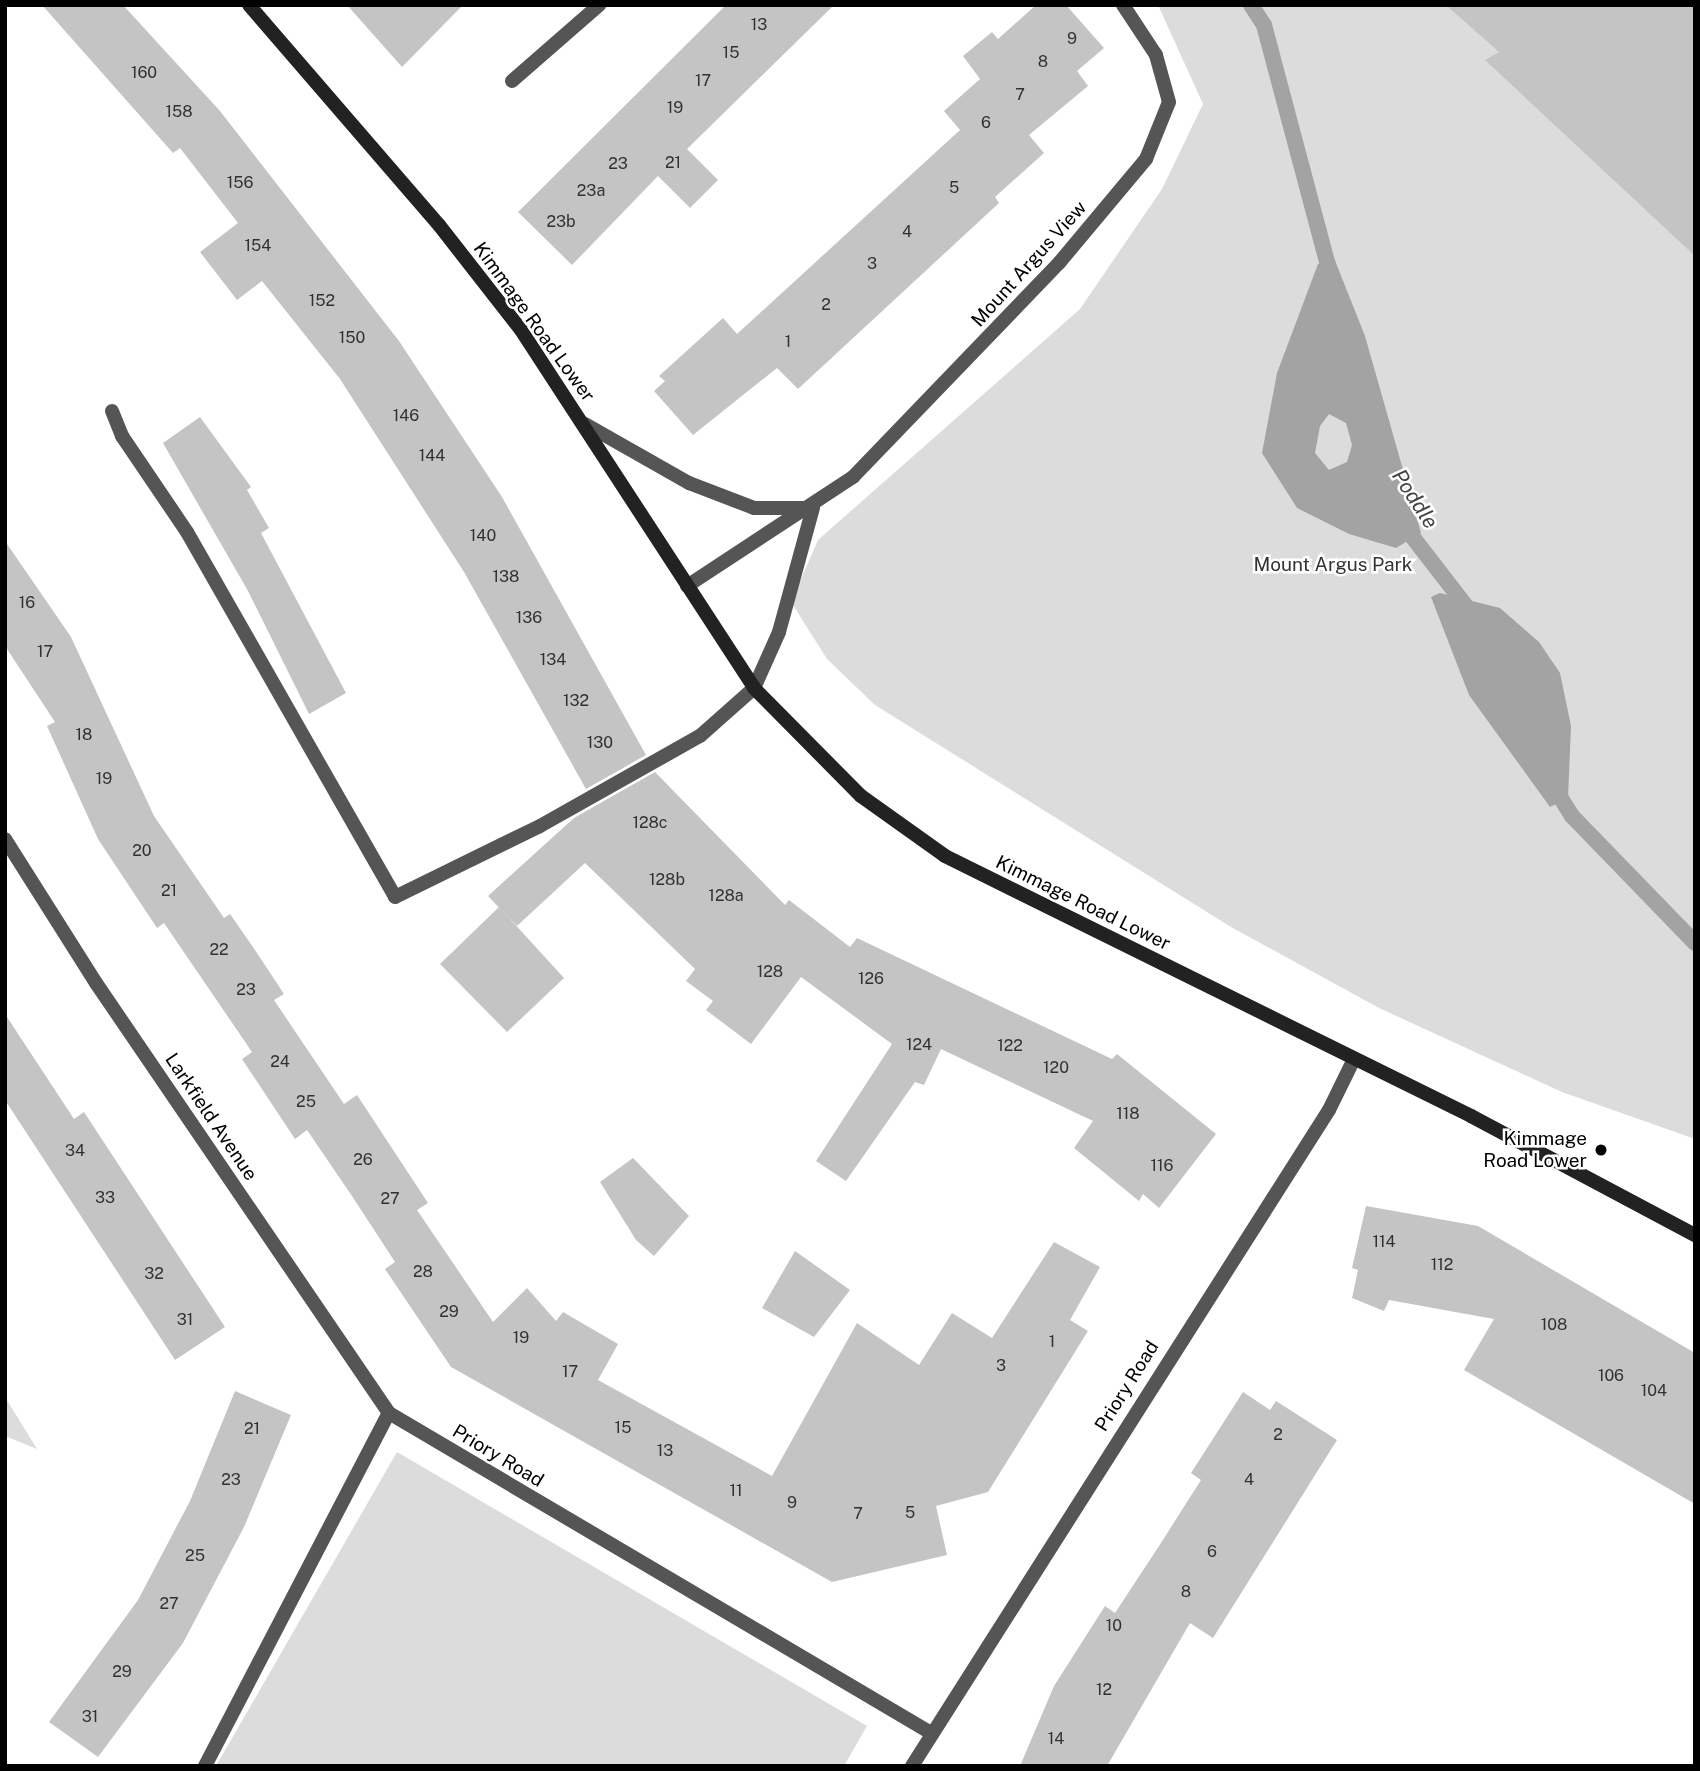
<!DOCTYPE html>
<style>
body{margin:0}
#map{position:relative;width:1700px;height:1771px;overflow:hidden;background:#fff;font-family:"Public Sans",sans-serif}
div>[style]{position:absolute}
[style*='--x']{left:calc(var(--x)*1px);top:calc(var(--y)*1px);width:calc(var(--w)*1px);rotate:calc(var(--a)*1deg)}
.green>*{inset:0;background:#dcdcdc}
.water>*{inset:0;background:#a3a3a3}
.stream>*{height:16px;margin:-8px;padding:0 8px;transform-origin:8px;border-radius:8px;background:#a3a3a3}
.building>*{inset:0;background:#c4c4c4}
.service>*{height:14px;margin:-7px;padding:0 7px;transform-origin:7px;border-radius:7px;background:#555}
.minor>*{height:14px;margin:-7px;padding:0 7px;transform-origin:7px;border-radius:7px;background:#555}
.secondary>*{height:14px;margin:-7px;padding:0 7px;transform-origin:7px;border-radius:7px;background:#222}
.dots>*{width:19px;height:19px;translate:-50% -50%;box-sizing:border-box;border:4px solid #fff;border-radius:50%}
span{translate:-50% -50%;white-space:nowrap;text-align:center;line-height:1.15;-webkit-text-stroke:5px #fff;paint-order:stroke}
.number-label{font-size:16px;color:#313131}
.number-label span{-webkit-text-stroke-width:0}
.street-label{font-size:19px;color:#000}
.park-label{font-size:19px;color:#333}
.poi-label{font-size:19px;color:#000}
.right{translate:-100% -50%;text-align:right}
.water-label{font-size:21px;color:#444;font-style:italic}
.frame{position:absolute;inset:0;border:7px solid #000;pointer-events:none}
</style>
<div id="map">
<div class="green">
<div style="clip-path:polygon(1158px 5px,1695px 5px,1695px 1139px,1562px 1092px,1379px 1008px,1231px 927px,875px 705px,827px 659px,791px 602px,818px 540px,1080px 309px,1162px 189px,1203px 104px)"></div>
<div style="clip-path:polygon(5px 1397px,37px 1449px,5px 1436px)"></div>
<div style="clip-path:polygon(397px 1452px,867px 1726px,844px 1766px,216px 1766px)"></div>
</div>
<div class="water">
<div style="clip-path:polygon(evenodd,1334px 258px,1365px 336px,1421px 533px,1396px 548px,1349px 534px,1297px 508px,1262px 453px,1277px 373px,1318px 264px,1334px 258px,1329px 414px,1346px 423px,1352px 445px,1347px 462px,1329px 470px,1315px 453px,1320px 426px,1329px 414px)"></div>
<div style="clip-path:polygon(1440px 593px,1500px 608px,1539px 642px,1560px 673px,1571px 726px,1568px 798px,1550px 807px,1469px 695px,1431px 597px)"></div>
</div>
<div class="stream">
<div style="--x:1251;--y:5;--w:24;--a:57"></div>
<div style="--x:1264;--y:25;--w:265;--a:75.1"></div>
<div style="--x:1401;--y:522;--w:118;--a:52.3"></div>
<div style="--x:1552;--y:784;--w:38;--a:58"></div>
<div style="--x:1572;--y:816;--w:177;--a:45.9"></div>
</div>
<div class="building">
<div style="clip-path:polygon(42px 5px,123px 5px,220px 111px,399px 341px,502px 497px,646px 755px,586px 789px,464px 572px,340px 379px,262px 281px,237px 300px,200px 252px,238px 223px,180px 148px,173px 153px)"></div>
<div style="clip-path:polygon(347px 5px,463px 5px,402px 67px)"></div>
<div style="clip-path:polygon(726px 5px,834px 5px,687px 149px,718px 180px,690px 208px,658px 176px,572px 265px,518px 212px)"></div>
<div style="clip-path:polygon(1036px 5px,1066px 5px,1104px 48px,1077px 71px,1088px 86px,1029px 135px,1044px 153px,995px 197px,999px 203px,798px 389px,777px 368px,693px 435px,654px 391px,665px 381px,659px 376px,723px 318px,737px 334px,960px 130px,944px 111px,980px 79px,963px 56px,992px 32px,998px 39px)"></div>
<div style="clip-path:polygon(1446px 5px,1695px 5px,1695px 256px,1485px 60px,1499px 52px)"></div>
<div style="clip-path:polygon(200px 417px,251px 487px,247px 490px,269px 528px,261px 533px,346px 693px,309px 714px,248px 591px,163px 443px)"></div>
<div style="clip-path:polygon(5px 541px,71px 637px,154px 816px,224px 918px,230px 914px,257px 953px,284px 994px,274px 1000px,344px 1104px,357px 1095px,428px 1203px,417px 1210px,493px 1322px,527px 1288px,556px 1321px,563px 1312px,618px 1344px,598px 1380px,772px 1476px,857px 1323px,919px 1365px,952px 1313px,992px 1338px,1054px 1242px,1100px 1267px,1070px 1320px,1088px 1331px,988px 1492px,936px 1506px,947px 1555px,832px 1582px,451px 1367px,385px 1269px,395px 1262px,352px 1196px,307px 1130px,295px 1139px,242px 1059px,252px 1052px,164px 923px,157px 928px,98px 839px,47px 726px,55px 722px,5px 646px)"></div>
<div style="clip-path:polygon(655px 772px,785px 905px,789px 900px,850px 947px,857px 938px,1112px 1059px,1117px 1054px,1216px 1134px,1159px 1208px,1143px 1194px,1139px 1201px,1074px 1148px,1093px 1121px,941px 1049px,924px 1085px,915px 1082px,846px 1181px,816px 1161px,892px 1044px,801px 977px,751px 1044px,706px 1010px,713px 1001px,686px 981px,695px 969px,585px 863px,517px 926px,488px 896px,574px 818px)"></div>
<div style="clip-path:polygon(499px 907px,564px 978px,507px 1032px,440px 964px)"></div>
<div style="clip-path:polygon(5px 1014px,74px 1119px,84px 1112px,225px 1327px,175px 1360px,5px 1100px)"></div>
<div style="clip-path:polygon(633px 1158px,689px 1216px,654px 1256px,636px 1240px,600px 1182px)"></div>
<div style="clip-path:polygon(1366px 1206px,1478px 1226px,1695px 1353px,1695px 1504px,1464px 1370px,1494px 1319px,1389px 1300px,1384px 1311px,1352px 1298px,1358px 1270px,1352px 1268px)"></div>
<div style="clip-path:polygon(795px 1251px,850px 1290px,814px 1337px,762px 1308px)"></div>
<div style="clip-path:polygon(235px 1391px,291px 1415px,244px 1527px,183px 1643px,98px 1757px,49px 1722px,138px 1600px,190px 1501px)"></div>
<div style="clip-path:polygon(1243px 1392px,1270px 1410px,1276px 1401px,1337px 1440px,1213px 1638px,1190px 1623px,1107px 1766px,1020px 1766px,1054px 1686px,1105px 1606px,1115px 1613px,1159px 1546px,1201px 1480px,1191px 1473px)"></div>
</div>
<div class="service">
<div style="--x:112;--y:411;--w:27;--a:68"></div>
<div style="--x:122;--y:436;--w:116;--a:55.9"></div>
<div style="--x:187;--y:532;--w:420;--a:60.3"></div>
<div style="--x:395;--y:897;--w:161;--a:-26.1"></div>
<div style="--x:540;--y:826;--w:184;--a:-29.4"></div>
<div style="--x:700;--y:736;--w:72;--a:-41.6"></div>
</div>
<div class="minor">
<div style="--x:512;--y:81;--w:116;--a:-41.1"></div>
<div style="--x:585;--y:424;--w:120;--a:29.6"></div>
<div style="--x:689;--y:483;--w:70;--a:21"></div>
<div style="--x:754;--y:508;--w:57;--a:0"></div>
<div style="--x:687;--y:586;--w:199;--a:-33.3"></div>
<div style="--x:853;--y:477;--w:297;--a:-46.1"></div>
<div style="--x:1059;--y:263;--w:136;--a:-50.1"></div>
<div style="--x:1146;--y:159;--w:61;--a:-68"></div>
<div style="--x:1169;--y:102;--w:49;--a:-105.5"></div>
<div style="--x:1156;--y:55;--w:60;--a:-123.4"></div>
<div style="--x:754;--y:688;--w:61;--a:-65.9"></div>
<div style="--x:779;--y:632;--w:129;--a:-74.7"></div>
<div style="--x:5;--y:839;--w:170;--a:57.7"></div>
<div style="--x:96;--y:983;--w:520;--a:55.73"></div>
<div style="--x:389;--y:1413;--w:629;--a:30.56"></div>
<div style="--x:205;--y:1766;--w:398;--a:-62.5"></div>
<div style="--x:912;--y:1766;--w:777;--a:-57.56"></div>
<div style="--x:1329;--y:1110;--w:57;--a:-63.9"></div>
</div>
<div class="secondary">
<div style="--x:249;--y:5;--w:291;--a:49.2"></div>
<div style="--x:439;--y:225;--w:133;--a:52"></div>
<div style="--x:521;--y:330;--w:427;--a:56.9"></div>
<div style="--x:754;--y:688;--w:152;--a:45.3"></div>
<div style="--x:861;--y:796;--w:103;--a:35.5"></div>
<div style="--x:945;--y:856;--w:587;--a:26.3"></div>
<div style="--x:1471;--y:1116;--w:254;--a:28"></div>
</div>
<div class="dots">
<div style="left:1601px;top:1150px;background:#000"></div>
</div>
<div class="number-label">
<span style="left:759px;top:25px">13</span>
<span style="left:1072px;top:39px">9</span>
<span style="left:731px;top:53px">15</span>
<span style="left:1043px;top:62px">8</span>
<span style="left:144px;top:73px">160</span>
<span style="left:703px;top:81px">17</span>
<span style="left:1020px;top:95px">7</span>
<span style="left:675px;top:108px">19</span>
<span style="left:179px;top:112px">158</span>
<span style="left:986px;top:123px">6</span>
<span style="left:673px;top:163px">21</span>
<span style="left:618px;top:164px">23</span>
<span style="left:240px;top:183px">156</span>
<span style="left:954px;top:188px">5</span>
<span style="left:591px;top:191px">23a</span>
<span style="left:561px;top:222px">23b</span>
<span style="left:907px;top:232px">4</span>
<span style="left:258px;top:246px">154</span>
<span style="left:872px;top:264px">3</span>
<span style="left:322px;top:301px">152</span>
<span style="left:826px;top:305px">2</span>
<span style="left:352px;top:338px">150</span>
<span style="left:788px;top:342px">1</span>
<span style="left:406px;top:416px">146</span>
<span style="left:432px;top:456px">144</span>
<span style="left:483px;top:536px">140</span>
<span style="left:506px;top:577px">138</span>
<span style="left:27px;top:603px">16</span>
<span style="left:529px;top:618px">136</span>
<span style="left:45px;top:652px">17</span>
<span style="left:553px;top:660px">134</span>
<span style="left:576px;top:701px">132</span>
<span style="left:84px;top:735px">18</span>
<span style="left:600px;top:743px">130</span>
<span style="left:104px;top:779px">19</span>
<span style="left:650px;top:823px">128c</span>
<span style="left:142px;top:851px">20</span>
<span style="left:667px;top:880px">128b</span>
<span style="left:169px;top:891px">21</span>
<span style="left:726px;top:896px">128a</span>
<span style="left:219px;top:950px">22</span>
<span style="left:770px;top:972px">128</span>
<span style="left:871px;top:979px">126</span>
<span style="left:246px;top:990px">23</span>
<span style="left:919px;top:1045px">124</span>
<span style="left:1010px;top:1046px">122</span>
<span style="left:280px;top:1062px">24</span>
<span style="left:1056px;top:1068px">120</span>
<span style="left:306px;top:1102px">25</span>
<span style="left:1128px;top:1114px">118</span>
<span style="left:75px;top:1151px">34</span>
<span style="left:363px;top:1160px">26</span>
<span style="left:1162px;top:1166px">116</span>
<span style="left:105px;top:1198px">33</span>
<span style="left:390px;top:1199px">27</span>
<span style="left:1384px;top:1242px">114</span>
<span style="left:1442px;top:1265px">112</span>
<span style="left:423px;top:1272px">28</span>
<span style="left:154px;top:1274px">32</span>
<span style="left:449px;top:1312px">29</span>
<span style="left:185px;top:1320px">31</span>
<span style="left:1554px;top:1325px">108</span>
<span style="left:521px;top:1338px">19</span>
<span style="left:1052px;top:1342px">1</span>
<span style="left:1001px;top:1366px">3</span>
<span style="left:570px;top:1372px">17</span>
<span style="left:1611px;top:1376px">106</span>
<span style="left:1654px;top:1391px">104</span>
<span style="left:623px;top:1428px">15</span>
<span style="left:252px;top:1429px">21</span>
<span style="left:1278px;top:1435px">2</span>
<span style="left:665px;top:1451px">13</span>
<span style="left:231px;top:1480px">23</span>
<span style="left:1249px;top:1480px">4</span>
<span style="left:736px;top:1491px">11</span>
<span style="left:792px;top:1503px">9</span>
<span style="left:910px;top:1513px">5</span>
<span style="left:858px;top:1514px">7</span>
<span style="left:1212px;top:1552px">6</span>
<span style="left:195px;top:1556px">25</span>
<span style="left:1186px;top:1592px">8</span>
<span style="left:169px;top:1604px">27</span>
<span style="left:1114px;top:1626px">10</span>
<span style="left:122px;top:1672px">29</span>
<span style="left:1104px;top:1690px">12</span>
<span style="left:90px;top:1717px">31</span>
<span style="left:1056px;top:1739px">14</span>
</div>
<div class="street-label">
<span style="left:1029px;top:264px;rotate:-48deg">Mount Argus View</span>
<span style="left:534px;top:322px;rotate:54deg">Kimmage Road Lower</span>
<span style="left:1083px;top:903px;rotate:26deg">Kimmage Road Lower</span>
<span style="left:211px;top:1117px;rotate:56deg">Larkfield Avenue</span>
<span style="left:1127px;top:1386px;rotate:-58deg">Priory Road</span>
<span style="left:498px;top:1456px;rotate:31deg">Priory Road</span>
</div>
<div class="park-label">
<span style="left:1333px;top:565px">Mount Argus Park</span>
</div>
<div class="poi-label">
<span class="right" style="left:1587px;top:1150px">Kimmage<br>Road Lower</span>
</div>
<div class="water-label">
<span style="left:1415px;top:499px;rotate:57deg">Poddle</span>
</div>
<div class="frame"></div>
</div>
